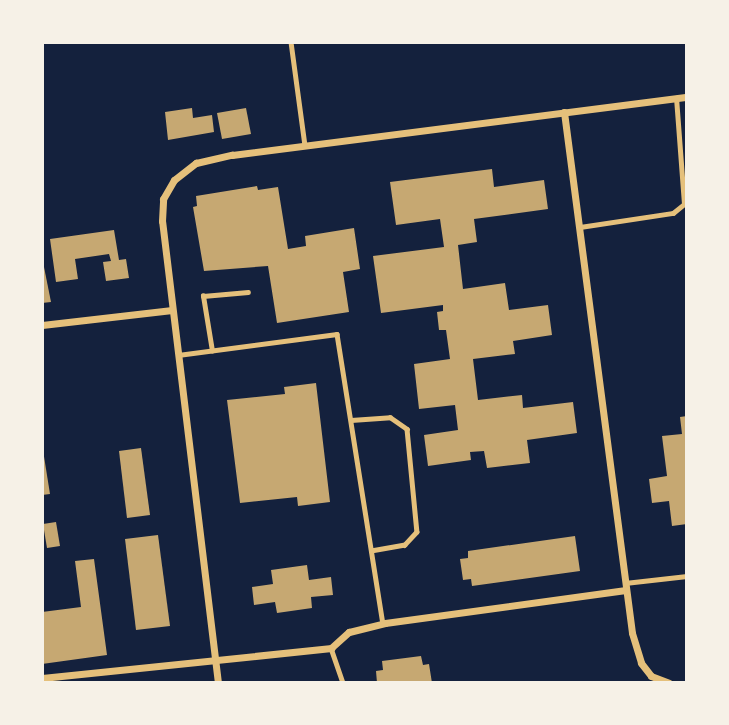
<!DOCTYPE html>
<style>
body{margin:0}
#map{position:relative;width:729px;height:725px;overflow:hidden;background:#14213d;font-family:"Public Sans",sans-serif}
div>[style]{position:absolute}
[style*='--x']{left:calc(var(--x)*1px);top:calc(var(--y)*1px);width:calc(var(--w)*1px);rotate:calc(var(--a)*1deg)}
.building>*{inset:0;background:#c6a872}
.service>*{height:4.5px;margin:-2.25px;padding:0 2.25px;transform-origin:2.25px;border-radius:2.25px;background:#e5c07b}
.minor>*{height:7px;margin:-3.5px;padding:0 3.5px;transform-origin:3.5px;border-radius:3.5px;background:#e5c07b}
span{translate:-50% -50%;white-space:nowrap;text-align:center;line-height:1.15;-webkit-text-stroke:5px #f6f1e7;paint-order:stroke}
.frame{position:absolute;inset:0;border:44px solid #f6f1e7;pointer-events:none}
</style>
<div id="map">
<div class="building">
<div style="clip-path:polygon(192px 108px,193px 118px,212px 115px,214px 132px,168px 140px,165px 112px)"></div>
<div style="clip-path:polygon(246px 108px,251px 134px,222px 139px,217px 113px)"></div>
<div style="clip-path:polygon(492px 169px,494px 187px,544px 180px,548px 209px,474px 219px,477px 242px,458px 245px,463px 289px,505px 283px,509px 310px,548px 305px,552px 335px,513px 341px,515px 354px,473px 359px,478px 400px,522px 395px,523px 408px,573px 402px,577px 433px,527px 440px,530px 463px,487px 468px,484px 451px,470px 452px,471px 460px,428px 466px,424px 435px,458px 430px,455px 405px,419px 409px,414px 364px,450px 359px,446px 330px,439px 330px,437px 312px,443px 311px,443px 305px,381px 313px,373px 256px,444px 247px,440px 219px,396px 225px,390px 182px)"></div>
<div style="clip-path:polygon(257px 186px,258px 190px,278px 187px,288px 249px,306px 246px,305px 236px,354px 228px,360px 269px,343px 272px,349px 312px,277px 323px,268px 266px,204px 271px,193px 207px,197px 206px,196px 196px)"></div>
<div style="clip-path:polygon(114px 230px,119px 260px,126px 259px,129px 278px,106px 281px,103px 262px,111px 261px,109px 254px,75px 259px,78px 279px,56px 282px,50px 239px)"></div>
<div style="clip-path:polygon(42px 257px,51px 302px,42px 303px)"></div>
<div style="clip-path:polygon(316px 383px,330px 502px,298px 506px,297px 497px,240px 503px,227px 400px,285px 394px,284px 387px)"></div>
<div style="clip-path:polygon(687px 416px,687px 524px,672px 526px,669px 501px,652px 503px,649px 479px,667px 476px,662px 436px,682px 434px,680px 417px)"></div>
<div style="clip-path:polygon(42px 444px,50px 494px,42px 495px)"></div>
<div style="clip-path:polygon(141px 448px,150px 515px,127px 518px,119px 451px)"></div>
<div style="clip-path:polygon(56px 522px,60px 546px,47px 548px,43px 524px)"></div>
<div style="clip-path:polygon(158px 535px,170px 626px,136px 630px,125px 539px)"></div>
<div style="clip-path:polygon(575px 536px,580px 571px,472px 586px,471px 579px,463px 580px,460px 559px,468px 558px,468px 551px)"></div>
<div style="clip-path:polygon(94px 559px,107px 655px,42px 664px,42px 612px,81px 607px,75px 561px)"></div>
<div style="clip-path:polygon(307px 565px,309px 580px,331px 577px,333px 595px,311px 597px,312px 608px,277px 613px,275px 602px,254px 605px,252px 587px,273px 584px,271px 570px)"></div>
<div style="clip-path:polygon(421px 656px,423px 665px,429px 664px,432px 683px,377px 683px,376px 671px,383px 670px,382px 661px)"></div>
</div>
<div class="service">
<div style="--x:291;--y:42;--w:104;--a:82.3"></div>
<div style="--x:580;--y:227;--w:94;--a:-8.6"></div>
<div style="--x:673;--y:213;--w:14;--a:-39"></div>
<div style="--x:684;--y:204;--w:106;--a:-94.3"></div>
<div style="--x:212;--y:351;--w:56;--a:-99.3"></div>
<div style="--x:203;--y:296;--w:45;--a:-5.1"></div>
<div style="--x:178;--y:355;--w:160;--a:-7.5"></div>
<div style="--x:337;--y:334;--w:293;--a:81"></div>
<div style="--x:351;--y:420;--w:39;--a:-4"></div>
<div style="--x:390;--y:417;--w:21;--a:35"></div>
<div style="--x:407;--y:429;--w:103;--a:84.5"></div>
<div style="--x:417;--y:532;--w:18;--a:133"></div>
<div style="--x:405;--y:545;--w:34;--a:170"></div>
<div style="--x:625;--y:583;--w:62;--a:-6.4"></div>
<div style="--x:331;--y:648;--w:37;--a:71"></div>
</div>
<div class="minor">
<div style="--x:564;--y:112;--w:525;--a:82.56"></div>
<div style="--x:632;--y:633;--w:31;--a:73"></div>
<div style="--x:641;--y:663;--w:16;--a:52"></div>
<div style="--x:651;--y:676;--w:19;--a:21"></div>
<div style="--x:42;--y:325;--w:131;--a:-6.6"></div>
<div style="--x:42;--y:678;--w:291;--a:-5.9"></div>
<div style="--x:331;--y:648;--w:24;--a:-42"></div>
<div style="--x:349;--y:632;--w:37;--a:-14"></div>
<div style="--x:385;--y:623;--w:243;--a:-7.8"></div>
<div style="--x:218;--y:683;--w:465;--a:-96.9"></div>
<div style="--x:162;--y:221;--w:22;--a:-87"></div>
<div style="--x:163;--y:199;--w:22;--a:-60"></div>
<div style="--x:174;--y:180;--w:28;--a:-38"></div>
<div style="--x:196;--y:163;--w:37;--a:-13"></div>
<div style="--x:232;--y:155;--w:459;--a:-7.3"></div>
</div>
<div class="frame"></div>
</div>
